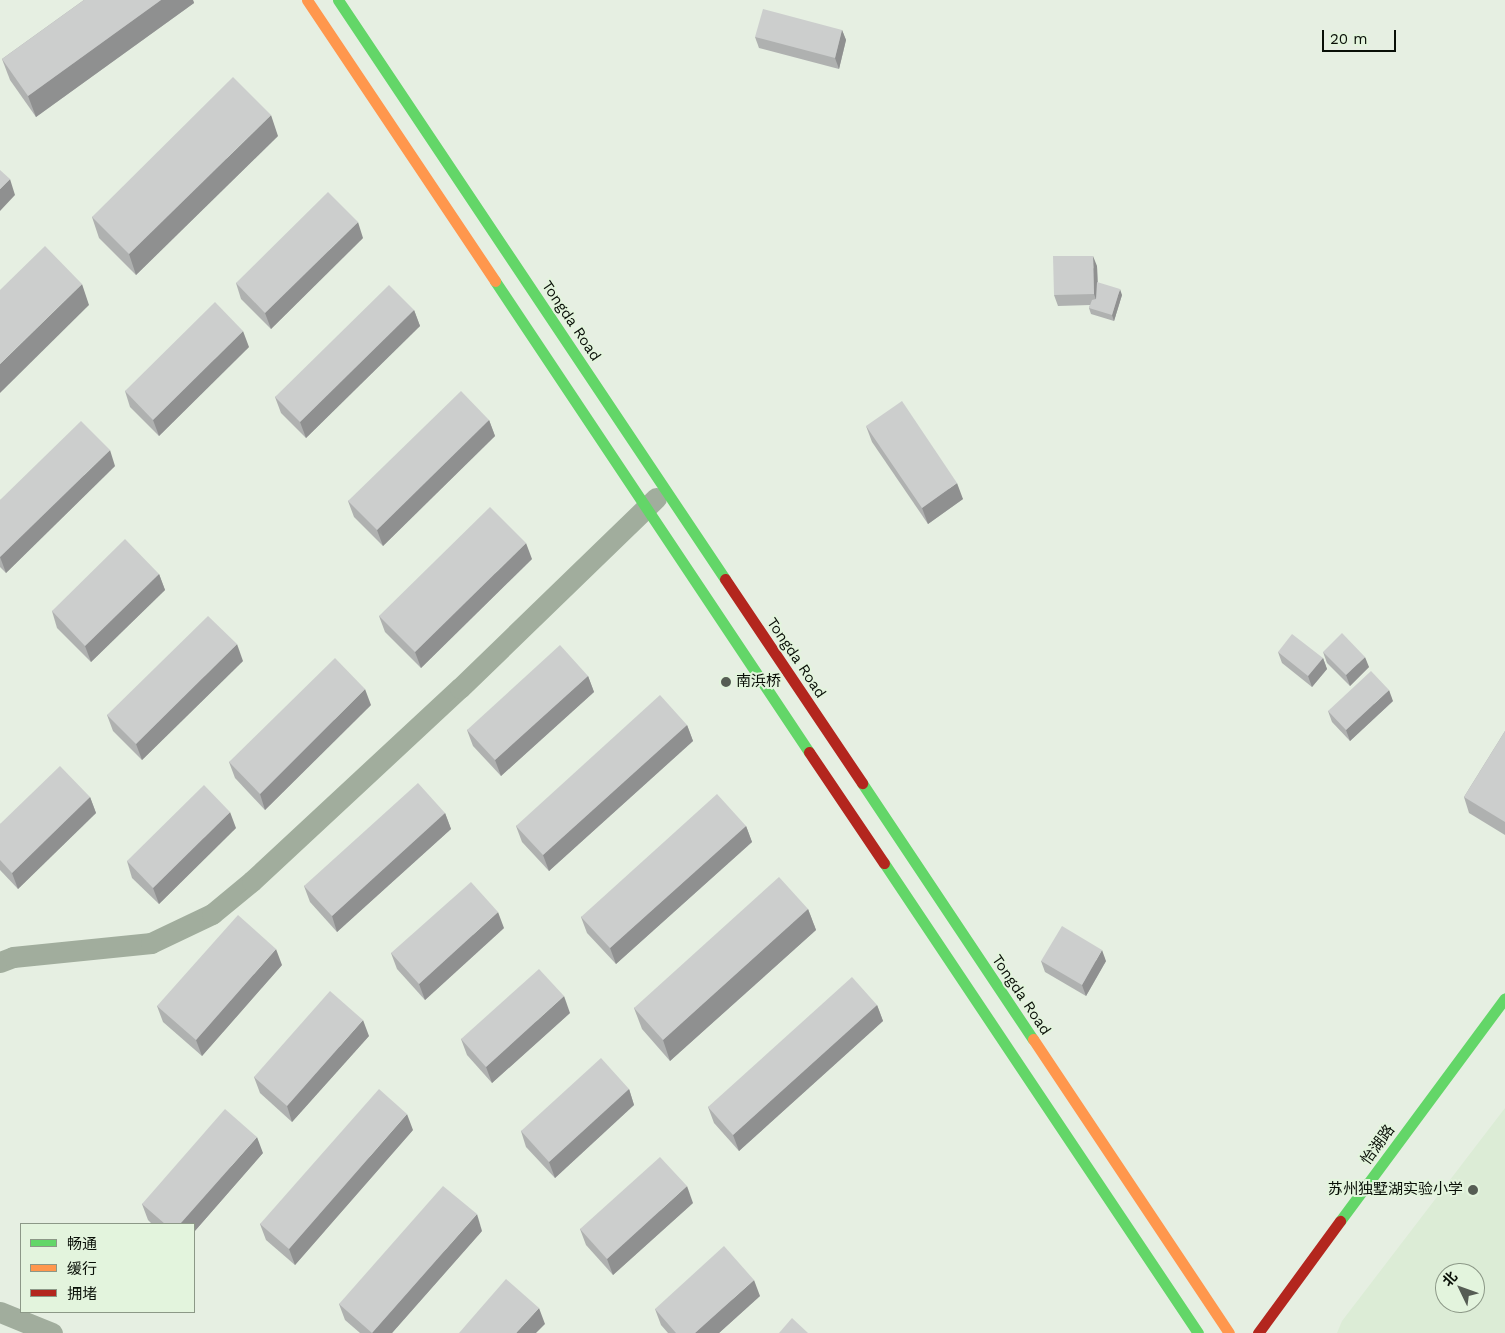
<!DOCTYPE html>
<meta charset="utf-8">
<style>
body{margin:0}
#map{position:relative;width:1505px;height:1333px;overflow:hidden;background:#e6efe2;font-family:"Work Sans","Noto Sans SC",sans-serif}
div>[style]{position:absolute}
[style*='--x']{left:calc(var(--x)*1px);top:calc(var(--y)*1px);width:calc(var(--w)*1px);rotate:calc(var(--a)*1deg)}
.built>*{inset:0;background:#dcecd6}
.street>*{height:21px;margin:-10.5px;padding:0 10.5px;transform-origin:10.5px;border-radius:10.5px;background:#a1ad9d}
.fast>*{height:11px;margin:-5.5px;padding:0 5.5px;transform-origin:5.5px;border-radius:5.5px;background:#63d668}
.slow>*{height:11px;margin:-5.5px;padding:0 5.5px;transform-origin:5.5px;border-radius:5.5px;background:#ff974d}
.jam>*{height:11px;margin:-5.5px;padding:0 5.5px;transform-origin:5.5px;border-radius:5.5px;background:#b3261e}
.wall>*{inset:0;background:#afb1b0}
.shaded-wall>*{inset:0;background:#8f9090}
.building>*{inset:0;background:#cccecd}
.dots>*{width:14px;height:14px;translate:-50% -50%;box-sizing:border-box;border:2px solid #e3f4dd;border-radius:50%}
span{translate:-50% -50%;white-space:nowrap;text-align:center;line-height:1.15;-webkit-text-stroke:4px #e3f4dd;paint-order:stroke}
.street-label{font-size:15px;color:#090f07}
.poi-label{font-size:15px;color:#090f07}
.left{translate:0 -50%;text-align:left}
.right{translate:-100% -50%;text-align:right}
.legend{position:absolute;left:20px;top:1223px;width:175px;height:90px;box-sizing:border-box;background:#e3f4dd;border:1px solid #8c9887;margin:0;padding:6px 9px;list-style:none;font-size:15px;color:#090f07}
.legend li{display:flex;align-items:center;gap:10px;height:25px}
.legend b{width:25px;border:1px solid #8c9887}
.north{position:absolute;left:1435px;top:1263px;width:50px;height:50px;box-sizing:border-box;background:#e3f4dd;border:1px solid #8c9887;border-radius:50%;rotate:312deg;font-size:14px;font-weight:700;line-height:20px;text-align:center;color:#090f07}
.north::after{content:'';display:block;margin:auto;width:18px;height:22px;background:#565d54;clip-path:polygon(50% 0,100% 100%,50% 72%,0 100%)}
.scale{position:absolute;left:1322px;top:30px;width:74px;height:22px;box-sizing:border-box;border:2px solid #090f07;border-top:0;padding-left:6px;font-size:15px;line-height:18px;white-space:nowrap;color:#090f07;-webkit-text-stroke:4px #e3f4dd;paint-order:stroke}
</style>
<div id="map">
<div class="built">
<div style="clip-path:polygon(evenodd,1505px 1108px,1505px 1333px,1337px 1333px,1342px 1321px,1505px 1108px,1445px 1273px,1475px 1273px,1475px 1303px,1445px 1303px,1445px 1273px)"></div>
</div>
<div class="street">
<div style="--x:0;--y:962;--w:14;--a:-21"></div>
<div style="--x:13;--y:957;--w:139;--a:-5.8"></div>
<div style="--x:151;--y:943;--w:68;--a:-25.4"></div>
<div style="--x:212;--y:914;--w:52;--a:-39.5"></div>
<div style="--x:252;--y:881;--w:284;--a:-42.9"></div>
<div style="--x:460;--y:688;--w:273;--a:-44.1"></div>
<div style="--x:0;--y:1312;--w:56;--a:22"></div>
</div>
<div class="fast">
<div style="--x:338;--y:0;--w:696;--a:56.24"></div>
<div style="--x:495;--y:281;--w:566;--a:56.31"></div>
<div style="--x:862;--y:783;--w:308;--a:56.3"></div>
<div style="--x:884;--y:863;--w:565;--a:56.25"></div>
<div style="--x:1340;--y:1221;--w:277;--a:-53.5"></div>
</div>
<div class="slow">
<div style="--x:307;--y:0;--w:338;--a:56.2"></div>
<div style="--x:1033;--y:1039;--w:353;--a:56.3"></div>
</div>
<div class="jam">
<div style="--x:725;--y:579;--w:246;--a:56.1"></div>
<div style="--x:809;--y:752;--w:134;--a:56"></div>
<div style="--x:1258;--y:1333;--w:139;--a:-53.8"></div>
</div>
<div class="wall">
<div style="clip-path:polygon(84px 0,193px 0,194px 3px,36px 117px,10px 80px,2px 59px)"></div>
<div style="clip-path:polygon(842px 30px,846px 40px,839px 69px,759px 48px,755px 37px)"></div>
<div style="clip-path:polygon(278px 136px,136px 275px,99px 238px,92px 217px)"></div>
<div style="clip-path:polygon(363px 238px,271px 329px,241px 299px,236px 283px)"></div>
<div style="clip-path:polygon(1097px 266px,1098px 283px,1122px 295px,1114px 321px,1091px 314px,1089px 308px,1090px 305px,1058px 306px,1054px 295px)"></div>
<div style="clip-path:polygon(414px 310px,420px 326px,306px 438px,281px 413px,275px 397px)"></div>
<div style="clip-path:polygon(249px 347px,159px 436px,130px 407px,125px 391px)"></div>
<div style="clip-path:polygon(489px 420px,495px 436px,383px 546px,354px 517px,348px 501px)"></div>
<div style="clip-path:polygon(866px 426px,963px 499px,928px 524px,872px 442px)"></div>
<div style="clip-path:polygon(115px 466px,6px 573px,0 567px,0 500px)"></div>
<div style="clip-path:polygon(532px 559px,421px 668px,385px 632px,379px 616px)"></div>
<div style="clip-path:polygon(159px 574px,165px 590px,91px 662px,57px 628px,52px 611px)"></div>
<div style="clip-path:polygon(1278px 652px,1323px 658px,1327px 669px,1312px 687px,1282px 663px)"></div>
<div style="clip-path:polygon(1323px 652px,1369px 667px,1350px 686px,1327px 663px)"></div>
<div style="clip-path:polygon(243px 661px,142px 760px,113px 731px,107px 715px)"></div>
<div style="clip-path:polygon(588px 676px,594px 692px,501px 776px,473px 746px,467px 730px)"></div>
<div style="clip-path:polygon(1393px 701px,1350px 741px,1332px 722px,1328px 711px)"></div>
<div style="clip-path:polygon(371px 705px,265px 810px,235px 778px,229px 762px)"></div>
<div style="clip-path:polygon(687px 725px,693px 741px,549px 871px,522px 842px,516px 826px)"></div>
<div style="clip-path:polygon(1505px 731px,1505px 835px,1469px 813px,1464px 797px)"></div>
<div style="clip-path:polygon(90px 797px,96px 813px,18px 889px,0 870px,0 824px)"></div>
<div style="clip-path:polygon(445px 813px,451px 829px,337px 932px,310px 902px,304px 886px)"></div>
<div style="clip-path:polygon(746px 826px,752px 842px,616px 964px,587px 933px,581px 917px)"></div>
<div style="clip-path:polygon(236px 828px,159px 904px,132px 878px,127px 861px)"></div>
<div style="clip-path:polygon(808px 909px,816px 930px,670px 1061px,642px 1029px,634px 1008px)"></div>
<div style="clip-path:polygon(504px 928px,425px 1000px,397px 969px,391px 953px)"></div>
<div style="clip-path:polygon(1041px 961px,1106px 961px,1086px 996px,1045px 972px)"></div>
<div style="clip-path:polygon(282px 965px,202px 1056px,163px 1022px,157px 1006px)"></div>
<div style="clip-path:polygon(877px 1005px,883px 1021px,739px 1151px,714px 1123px,708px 1107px)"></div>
<div style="clip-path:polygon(570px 1013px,492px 1083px,467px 1055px,461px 1039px)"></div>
<div style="clip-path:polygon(369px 1036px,292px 1122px,260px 1093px,254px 1077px)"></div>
<div style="clip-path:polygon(629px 1089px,634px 1105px,555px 1178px,526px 1147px,521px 1131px)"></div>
<div style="clip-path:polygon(413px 1130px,295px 1265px,266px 1240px,260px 1224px)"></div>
<div style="clip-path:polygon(263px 1153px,194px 1232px,194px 1224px,152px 1224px,148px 1220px,142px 1204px)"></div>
<div style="clip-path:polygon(693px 1203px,613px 1275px,586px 1245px,580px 1229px)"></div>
<div style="clip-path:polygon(482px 1231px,392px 1333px,360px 1333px,345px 1320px,339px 1304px)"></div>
<div style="clip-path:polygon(760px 1296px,719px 1333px,668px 1333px,661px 1325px,655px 1309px)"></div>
</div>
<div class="shaded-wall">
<div style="clip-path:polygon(161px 0,193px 0,194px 3px,36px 117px,28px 96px)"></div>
<div style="clip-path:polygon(842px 30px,846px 40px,839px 69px,835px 58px)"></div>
<div style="clip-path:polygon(271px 115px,278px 136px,136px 275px,129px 254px)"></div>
<div style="clip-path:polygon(10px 179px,15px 195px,0 211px,0 189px)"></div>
<div style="clip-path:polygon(358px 222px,363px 238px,271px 329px,265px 313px)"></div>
<div style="clip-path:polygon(1093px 256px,1097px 266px,1098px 305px,1094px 294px)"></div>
<div style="clip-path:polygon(82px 284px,89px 305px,0 393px,0 364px)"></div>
<div style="clip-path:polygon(1120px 289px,1122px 295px,1114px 321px,1112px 315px)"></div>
<div style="clip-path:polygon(414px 310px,420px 326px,306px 438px,300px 422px)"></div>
<div style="clip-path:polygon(243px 331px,249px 347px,159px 436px,153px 420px)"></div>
<div style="clip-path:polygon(489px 420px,495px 436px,383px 546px,377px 530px)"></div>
<div style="clip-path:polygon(110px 450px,115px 466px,6px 573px,0 557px)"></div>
<div style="clip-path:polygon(957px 483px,963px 499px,928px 524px,922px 508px)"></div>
<div style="clip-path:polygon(526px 543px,532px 559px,421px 668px,415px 652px)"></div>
<div style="clip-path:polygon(159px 574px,165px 590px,91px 662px,85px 646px)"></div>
<div style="clip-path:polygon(237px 644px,243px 661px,142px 760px,136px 744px)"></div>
<div style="clip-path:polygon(1365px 657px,1369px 667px,1350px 686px,1346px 675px)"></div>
<div style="clip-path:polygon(1323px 658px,1327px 669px,1312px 687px,1308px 676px)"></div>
<div style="clip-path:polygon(588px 676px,594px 692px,501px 776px,495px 760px)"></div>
<div style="clip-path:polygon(365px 689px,371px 705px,265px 810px,260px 794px)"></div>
<div style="clip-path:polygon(1389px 690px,1393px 701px,1350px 741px,1346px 730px)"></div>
<div style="clip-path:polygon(687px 725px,693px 741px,549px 871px,543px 855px)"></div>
<div style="clip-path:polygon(90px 797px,96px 813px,18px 889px,12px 873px)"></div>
<div style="clip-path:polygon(230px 812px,236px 828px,159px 904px,153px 888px)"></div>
<div style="clip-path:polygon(445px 813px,451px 829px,337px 932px,332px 916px)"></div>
<div style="clip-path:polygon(746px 826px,752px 842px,616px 964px,610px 948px)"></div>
<div style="clip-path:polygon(808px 909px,816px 930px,670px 1061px,663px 1040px)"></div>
<div style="clip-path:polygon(498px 912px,504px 928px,425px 1000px,419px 984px)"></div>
<div style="clip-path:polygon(276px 949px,282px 965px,202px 1056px,196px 1040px)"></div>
<div style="clip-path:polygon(1102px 950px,1106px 961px,1086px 996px,1082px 985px)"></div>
<div style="clip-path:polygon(564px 996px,570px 1013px,492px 1083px,486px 1067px)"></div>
<div style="clip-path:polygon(877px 1005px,883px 1021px,739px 1151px,733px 1135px)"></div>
<div style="clip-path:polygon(363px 1020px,369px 1036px,292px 1122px,287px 1106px)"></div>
<div style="clip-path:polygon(629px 1089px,634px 1105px,555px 1178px,549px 1162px)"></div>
<div style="clip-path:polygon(407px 1114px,413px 1130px,295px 1265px,289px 1249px)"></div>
<div style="clip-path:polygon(257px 1137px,263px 1153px,194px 1232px,194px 1224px,180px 1224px)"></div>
<div style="clip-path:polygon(687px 1186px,693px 1203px,613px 1275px,607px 1259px)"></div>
<div style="clip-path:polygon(477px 1214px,482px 1231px,392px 1333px,372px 1333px)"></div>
<div style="clip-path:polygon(754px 1280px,760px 1296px,719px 1333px,695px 1333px)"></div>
<div style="clip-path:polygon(539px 1308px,545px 1324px,536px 1333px,516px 1333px)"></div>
</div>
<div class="building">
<div style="clip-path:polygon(84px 0,161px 0,28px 96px,2px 59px)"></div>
<div style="clip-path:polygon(763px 9px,842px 30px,835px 58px,755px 37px)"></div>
<div style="clip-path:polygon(233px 77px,271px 115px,129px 254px,92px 217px)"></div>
<div style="clip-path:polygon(0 170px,10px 179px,0 189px)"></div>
<div style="clip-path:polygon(328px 192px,358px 222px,265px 313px,236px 283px)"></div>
<div style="clip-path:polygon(45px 246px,82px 284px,0 364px,0 290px)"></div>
<div style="clip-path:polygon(1053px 256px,1093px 256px,1094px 294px,1054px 295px)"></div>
<div style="clip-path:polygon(1097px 282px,1120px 289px,1112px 315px,1089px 308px,1092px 300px,1096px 299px)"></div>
<div style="clip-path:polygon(389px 285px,414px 310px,300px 422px,275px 397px)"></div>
<div style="clip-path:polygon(215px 302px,243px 331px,153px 420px,125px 391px)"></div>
<div style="clip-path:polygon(461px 391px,489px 420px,377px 530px,348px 501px)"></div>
<div style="clip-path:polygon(902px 401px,957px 483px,922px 508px,866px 426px)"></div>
<div style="clip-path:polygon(81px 421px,110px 450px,0 557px,0 500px)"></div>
<div style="clip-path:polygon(490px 507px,526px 543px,415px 652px,379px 616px)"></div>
<div style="clip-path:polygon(125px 539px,159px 574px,85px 646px,52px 611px)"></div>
<div style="clip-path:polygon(208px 616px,237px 644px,136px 744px,107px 715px)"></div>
<div style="clip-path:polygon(1342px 633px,1365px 657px,1346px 675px,1323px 652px)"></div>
<div style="clip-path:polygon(1292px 634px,1323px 658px,1308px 676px,1278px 652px)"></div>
<div style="clip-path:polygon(560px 645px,588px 676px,495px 760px,467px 730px)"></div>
<div style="clip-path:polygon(335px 658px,365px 689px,260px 794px,229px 762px)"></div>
<div style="clip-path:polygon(1371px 671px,1389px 690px,1346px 730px,1328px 711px)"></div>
<div style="clip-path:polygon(660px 695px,687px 725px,543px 855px,516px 826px)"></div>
<div style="clip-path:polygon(1505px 731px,1505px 822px,1464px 797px)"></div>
<div style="clip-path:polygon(60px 766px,90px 797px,12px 873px,0 860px,0 824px)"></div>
<div style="clip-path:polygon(418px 783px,445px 813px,332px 916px,304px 886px)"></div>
<div style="clip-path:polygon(204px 785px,230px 812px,153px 888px,127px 861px)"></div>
<div style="clip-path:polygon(717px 794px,746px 826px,610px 948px,581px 917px)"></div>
<div style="clip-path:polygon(779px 877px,808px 909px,663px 1040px,634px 1008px)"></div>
<div style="clip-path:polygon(471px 882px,498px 912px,419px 984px,391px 953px)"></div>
<div style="clip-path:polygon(238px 915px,276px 949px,196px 1040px,157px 1006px)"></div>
<div style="clip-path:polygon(1062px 926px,1102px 950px,1082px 985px,1041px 961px)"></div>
<div style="clip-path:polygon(539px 969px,564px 996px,486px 1067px,461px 1039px)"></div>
<div style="clip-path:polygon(852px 977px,877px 1005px,733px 1135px,708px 1107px)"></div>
<div style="clip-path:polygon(330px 991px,363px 1020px,287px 1106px,254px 1077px)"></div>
<div style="clip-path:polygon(601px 1058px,629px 1089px,549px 1162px,521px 1131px)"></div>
<div style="clip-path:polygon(379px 1089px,407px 1114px,289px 1249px,260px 1224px)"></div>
<div style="clip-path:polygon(225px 1109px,257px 1137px,180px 1224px,165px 1224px,142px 1204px)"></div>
<div style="clip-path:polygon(660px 1157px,687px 1186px,607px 1259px,580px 1229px)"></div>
<div style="clip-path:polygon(443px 1186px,477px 1214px,372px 1333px,339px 1304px)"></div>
<div style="clip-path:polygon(724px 1246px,754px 1280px,695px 1333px,676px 1333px,655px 1309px)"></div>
<div style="clip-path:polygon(506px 1279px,539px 1308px,516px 1333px,459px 1333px)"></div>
<div style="clip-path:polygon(792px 1318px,808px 1333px,779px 1333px)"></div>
</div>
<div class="dots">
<div style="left:726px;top:682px;background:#565d54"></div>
<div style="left:1473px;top:1190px;background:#565d54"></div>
</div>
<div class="street-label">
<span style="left:571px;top:321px;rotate:56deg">Tongda Road</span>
<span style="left:796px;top:658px;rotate:56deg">Tongda Road</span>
<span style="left:1021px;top:995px;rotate:56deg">Tongda Road</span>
<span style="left:1378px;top:1145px;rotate:-54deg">怡湖路</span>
</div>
<div class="poi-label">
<span class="left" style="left:736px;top:682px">南浜桥</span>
<span class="right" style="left:1463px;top:1190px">苏州独墅湖实验小学</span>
</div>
<ul class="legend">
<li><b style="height:6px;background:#63d668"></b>畅通</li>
<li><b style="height:6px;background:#ff974d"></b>缓行</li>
<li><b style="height:6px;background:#b3261e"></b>拥堵</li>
</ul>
<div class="north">北</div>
<div class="scale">20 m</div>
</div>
